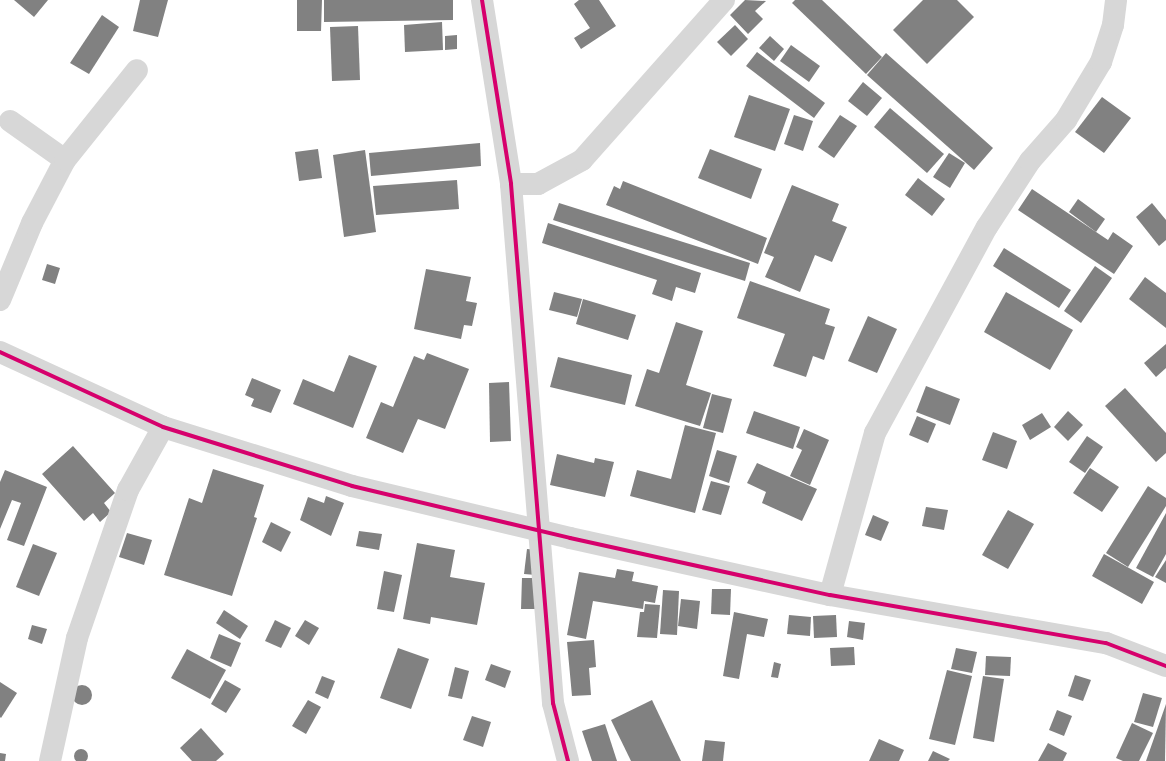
<!DOCTYPE html>
<style>
body{margin:0}
#map{position:relative;width:1166px;height:761px;overflow:hidden;background:#fff;font-family:"Golos Text",sans-serif}
div>[style]{position:absolute}
[style*='--x']{left:calc(var(--x)*1px);top:calc(var(--y)*1px);width:calc(var(--w)*1px);rotate:calc(var(--a)*1deg)}
.building>*{inset:0;background:#818181}
.round{border-radius:50%}
.minor>*{height:22px;margin:-11px;padding:0 11px;transform-origin:11px;border-radius:11px;background:#d7d7d7}
.cycleway>*{height:4px;margin:-2px;padding:0 2px;transform-origin:2px;border-radius:2px;background:#d6006c}
span{translate:-50% -50%;white-space:nowrap;text-align:center;line-height:1.15;-webkit-text-stroke:4px #fff;paint-order:stroke}
</style>
<div id="map">
<div class="building">
<div style="clip-path:polygon(14px 0,48px 0,34px 17px)"></div>
<div style="clip-path:polygon(140px 0,168px 0,158px 37px,133px 31px)"></div>
<div style="clip-path:polygon(297px 0,322px 0,321px 31px,297px 31px)"></div>
<div style="clip-path:polygon(324px 0,453px 0,453px 20px,324px 22px)"></div>
<div style="clip-path:polygon(579px 0,599px 0,616px 26px,581px 49px,574px 38px,590px 28px,574px 4px)"></div>
<div style="clip-path:polygon(745px 0,766px 1px,755px 11px,763px 19px,748px 34px,730px 15px)"></div>
<div style="clip-path:polygon(795px 0,822px 0,882px 57px,866px 74px,792px 3px)"></div>
<div style="clip-path:polygon(923px 0,957px 0,974px 17px,927px 64px,893px 30px)"></div>
<div style="clip-path:polygon(102px 15px,119px 27px,89px 74px,70px 63px)"></div>
<div style="clip-path:polygon(442px 22px,443px 50px,405px 52px,404px 25px)"></div>
<div style="clip-path:polygon(735px 25px,748px 39px,731px 56px,717px 42px)"></div>
<div style="clip-path:polygon(358px 26px,360px 80px,332px 81px,330px 27px)"></div>
<div style="clip-path:polygon(457px 35px,457px 49px,445px 50px,445px 36px)"></div>
<div style="clip-path:polygon(770px 36px,784px 49px,774px 61px,759px 48px)"></div>
<div style="clip-path:polygon(791px 45px,820px 66px,809px 82px,780px 61px)"></div>
<div style="clip-path:polygon(757px 52px,825px 103px,814px 118px,746px 66px)"></div>
<div style="clip-path:polygon(886px 53px,993px 148px,974px 170px,867px 75px)"></div>
<div style="clip-path:polygon(863px 82px,882px 98px,867px 116px,848px 101px)"></div>
<div style="clip-path:polygon(749px 95px,790px 109px,775px 151px,734px 137px)"></div>
<div style="clip-path:polygon(1102px 97px,1131px 118px,1104px 153px,1075px 132px)"></div>
<div style="clip-path:polygon(890px 108px,944px 154px,927px 173px,874px 127px)"></div>
<div style="clip-path:polygon(794px 115px,813px 121px,803px 151px,784px 144px)"></div>
<div style="clip-path:polygon(840px 115px,857px 126px,834px 158px,818px 147px)"></div>
<div style="clip-path:polygon(480px 143px,481px 166px,371px 176px,369px 153px)"></div>
<div style="clip-path:polygon(318px 149px,322px 178px,299px 181px,295px 152px)"></div>
<div style="clip-path:polygon(710px 149px,762px 169px,751px 199px,698px 178px)"></div>
<div style="clip-path:polygon(365px 150px,376px 232px,344px 237px,333px 155px)"></div>
<div style="clip-path:polygon(949px 153px,965px 163px,950px 188px,933px 177px)"></div>
<div style="clip-path:polygon(918px 178px,945px 199px,932px 216px,905px 195px)"></div>
<div style="clip-path:polygon(457px 180px,459px 209px,376px 215px,373px 186px)"></div>
<div style="clip-path:polygon(623px 181px,767px 238px,758px 264px,606px 205px,614px 186px,620px 189px)"></div>
<div style="clip-path:polygon(792px 185px,839px 204px,832px 221px,847px 227px,832px 262px,815px 255px,800px 292px,765px 277px,774px 257px,764px 253px)"></div>
<div style="clip-path:polygon(1032px 189px,1108px 240px,1113px 232px,1133px 246px,1114px 274px,1018px 210px)"></div>
<div style="clip-path:polygon(1078px 199px,1105px 219px,1096px 232px,1069px 212px)"></div>
<div style="clip-path:polygon(559px 203px,750px 263px,745px 281px,553px 220px)"></div>
<div style="clip-path:polygon(1152px 203px,1166px 220px,1166px 240px,1159px 246px,1136px 217px)"></div>
<div style="clip-path:polygon(548px 223px,701px 273px,695px 293px,676px 287px,672px 301px,652px 294px,657px 280px,542px 243px)"></div>
<div style="clip-path:polygon(1004px 248px,1071px 290px,1059px 308px,993px 266px)"></div>
<div style="clip-path:polygon(47px 264px,60px 268px,55px 284px,42px 280px)"></div>
<div style="clip-path:polygon(1095px 266px,1112px 278px,1081px 323px,1064px 311px)"></div>
<div style="clip-path:polygon(426px 269px,471px 277px,466px 301px,477px 303px,472px 326px,464px 325px,461px 339px,414px 329px)"></div>
<div style="clip-path:polygon(1145px 277px,1166px 293px,1166px 328px,1129px 299px)"></div>
<div style="clip-path:polygon(750px 281px,830px 309px,825px 324px,835px 327px,824px 360px,813px 356px,806px 377px,773px 366px,785px 334px,737px 318px)"></div>
<div style="clip-path:polygon(554px 292px,582px 299px,577px 317px,549px 310px)"></div>
<div style="clip-path:polygon(1006px 292px,1073px 330px,1050px 370px,984px 332px)"></div>
<div style="clip-path:polygon(583px 299px,636px 315px,628px 340px,576px 324px)"></div>
<div style="clip-path:polygon(868px 316px,897px 329px,877px 373px,848px 361px)"></div>
<div style="clip-path:polygon(676px 322px,703px 331px,686px 385px,711px 393px,700px 426px,635px 406px,647px 369px,659px 373px)"></div>
<div style="clip-path:polygon(1166px 344px,1166px 368px,1156px 377px,1144px 363px)"></div>
<div style="clip-path:polygon(427px 353px,469px 369px,445px 429px,418px 419px,403px 453px,366px 438px,381px 402px,393px 407px,414px 356px,424px 360px)"></div>
<div style="clip-path:polygon(349px 355px,377px 366px,353px 428px,293px 404px,303px 379px,334px 392px)"></div>
<div style="clip-path:polygon(558px 357px,632px 375px,625px 405px,550px 387px)"></div>
<div style="clip-path:polygon(252px 378px,281px 390px,271px 413px,251px 406px,254px 399px,245px 395px)"></div>
<div style="clip-path:polygon(509px 382px,511px 441px,490px 442px,489px 383px)"></div>
<div style="clip-path:polygon(926px 386px,960px 399px,950px 425px,916px 412px)"></div>
<div style="clip-path:polygon(1125px 388px,1166px 433px,1166px 453px,1156px 462px,1105px 406px)"></div>
<div style="clip-path:polygon(712px 394px,732px 399px,723px 433px,703px 428px)"></div>
<div style="clip-path:polygon(754px 411px,800px 427px,793px 449px,746px 433px)"></div>
<div style="clip-path:polygon(1068px 411px,1083px 425px,1068px 441px,1054px 427px)"></div>
<div style="clip-path:polygon(1042px 413px,1051px 427px,1030px 440px,1022px 425px)"></div>
<div style="clip-path:polygon(917px 416px,936px 424px,928px 443px,909px 435px)"></div>
<div style="clip-path:polygon(685px 425px,716px 433px,695px 513px,630px 496px,637px 470px,671px 479px)"></div>
<div style="clip-path:polygon(804px 429px,829px 440px,810px 485px,790px 476px,802px 450px,796px 447px)"></div>
<div style="clip-path:polygon(993px 432px,1017px 441px,1007px 469px,982px 460px)"></div>
<div style="clip-path:polygon(1087px 436px,1103px 447px,1085px 473px,1069px 462px)"></div>
<div style="clip-path:polygon(73px 446px,115px 493px,104px 503px,111px 512px,100px 522px,93px 513px,84px 521px,42px 474px)"></div>
<div style="clip-path:polygon(717px 450px,737px 456px,729px 483px,709px 476px)"></div>
<div style="clip-path:polygon(557px 454px,594px 463px,595px 458px,614px 462px,605px 497px,550px 485px)"></div>
<div style="clip-path:polygon(757px 463px,817px 489px,802px 521px,762px 503px,766px 492px,747px 483px)"></div>
<div style="clip-path:polygon(1090px 468px,1119px 487px,1102px 512px,1073px 493px)"></div>
<div style="clip-path:polygon(213px 469px,264px 485px,254px 517px,257px 518px,232px 596px,164px 575px,189px 498px,202px 503px)"></div>
<div style="clip-path:polygon(5px 470px,47px 487px,24px 546px,7px 540px,21px 503px,12px 500px,0 529px,0 482px)"></div>
<div style="clip-path:polygon(711px 481px,730px 486px,721px 515px,702px 510px)"></div>
<div style="clip-path:polygon(1148px 486px,1166px 498px,1166px 506px,1128px 567px,1106px 553px)"></div>
<div style="clip-path:polygon(326px 496px,344px 503px,331px 536px,300px 520px,308px 497px,324px 503px)"></div>
<div style="clip-path:polygon(926px 507px,948px 510px,944px 530px,922px 526px)"></div>
<div style="clip-path:polygon(1008px 510px,1034px 524px,1008px 569px,982px 555px)"></div>
<div style="clip-path:polygon(1166px 513px,1166px 554px,1153px 577px,1136px 568px)"></div>
<div style="clip-path:polygon(873px 515px,889px 522px,881px 541px,865px 535px)"></div>
<div style="clip-path:polygon(271px 522px,291px 532px,281px 552px,262px 542px)"></div>
<div style="clip-path:polygon(359px 531px,382px 534px,379px 550px,356px 546px)"></div>
<div style="clip-path:polygon(127px 533px,152px 540px,144px 565px,119px 557px)"></div>
<div style="clip-path:polygon(417px 543px,455px 550px,450px 577px,485px 583px,477px 625px,431px 617px,430px 624px,403px 619px)"></div>
<div style="clip-path:polygon(33px 544px,57px 553px,39px 596px,16px 587px)"></div>
<div style="clip-path:polygon(527px 549px,538px 550px,536px 575px,524px 574px)"></div>
<div style="clip-path:polygon(1104px 554px,1154px 582px,1142px 604px,1092px 576px)"></div>
<div style="clip-path:polygon(1166px 560px,1166px 583px,1155px 577px)"></div>
<div style="clip-path:polygon(617px 569px,634px 572px,632px 581px,658px 586px,655px 603px,644px 601px,643px 609px,593px 601px,586px 639px,567px 635px,579px 572px,615px 578px)"></div>
<div style="clip-path:polygon(384px 571px,402px 575px,394px 612px,377px 609px)"></div>
<div style="clip-path:polygon(522px 578px,535px 578px,535px 609px,521px 609px)"></div>
<div style="clip-path:polygon(712px 589px,731px 589px,730px 615px,711px 614px)"></div>
<div style="clip-path:polygon(663px 590px,679px 591px,677px 635px,660px 634px)"></div>
<div style="clip-path:polygon(681px 599px,700px 601px,697px 629px,678px 626px)"></div>
<div style="clip-path:polygon(645px 604px,660px 605px,657px 638px,637px 637px,640px 612px,644px 612px)"></div>
<div style="clip-path:polygon(224px 610px,248px 626px,240px 639px,216px 623px)"></div>
<div style="clip-path:polygon(734px 612px,768px 619px,764px 637px,747px 634px,739px 679px,723px 676px)"></div>
<div style="clip-path:polygon(789px 615px,811px 617px,810px 636px,787px 634px)"></div>
<div style="clip-path:polygon(836px 615px,837px 637px,814px 638px,813px 616px)"></div>
<div style="clip-path:polygon(275px 620px,291px 628px,281px 648px,265px 641px)"></div>
<div style="clip-path:polygon(305px 620px,319px 628px,309px 645px,295px 636px)"></div>
<div style="clip-path:polygon(849px 621px,865px 623px,863px 640px,847px 637px)"></div>
<div style="clip-path:polygon(32px 625px,47px 629px,42px 644px,28px 639px)"></div>
<div style="clip-path:polygon(219px 634px,241px 643px,231px 667px,210px 658px)"></div>
<div style="clip-path:polygon(594px 640px,596px 667px,589px 668px,591px 695px,572px 696px,567px 642px)"></div>
<div style="clip-path:polygon(854px 647px,855px 665px,831px 666px,830px 648px)"></div>
<div style="clip-path:polygon(398px 648px,429px 659px,411px 709px,380px 698px)"></div>
<div style="clip-path:polygon(956px 648px,977px 652px,972px 673px,951px 669px)"></div>
<div style="clip-path:polygon(187px 649px,226px 670px,210px 699px,171px 678px)"></div>
<div style="clip-path:polygon(986px 656px,1011px 657px,1010px 676px,985px 675px)"></div>
<div style="clip-path:polygon(774px 662px,781px 664px,778px 678px,771px 677px)"></div>
<div style="clip-path:polygon(491px 664px,511px 671px,505px 688px,485px 680px)"></div>
<div style="clip-path:polygon(455px 667px,469px 671px,462px 699px,448px 696px)"></div>
<div style="clip-path:polygon(947px 670px,972px 676px,955px 745px,929px 739px)"></div>
<div style="clip-path:polygon(1075px 675px,1091px 680px,1083px 701px,1068px 696px)"></div>
<div style="clip-path:polygon(322px 676px,335px 681px,328px 699px,315px 693px)"></div>
<div style="clip-path:polygon(983px 676px,1004px 679px,994px 742px,973px 738px)"></div>
<div style="clip-path:polygon(225px 680px,241px 689px,226px 713px,211px 704px)"></div>
<div style="clip-path:polygon(0 682px,17px 693px,1px 718px,0 717px)"></div>
<div class="round" style="left:72px;top:685px;width:20px;height:20px"></div>
<div style="clip-path:polygon(1143px 693px,1162px 698px,1153px 727px,1134px 722px)"></div>
<div style="clip-path:polygon(308px 700px,321px 707px,306px 734px,292px 726px)"></div>
<div style="clip-path:polygon(652px 700px,681px 761px,631px 761px,611px 720px)"></div>
<div style="clip-path:polygon(1166px 704px,1165px 761px,1146px 761px)"></div>
<div style="clip-path:polygon(1057px 710px,1072px 716px,1064px 736px,1049px 730px)"></div>
<div style="clip-path:polygon(472px 716px,491px 722px,483px 747px,463px 740px)"></div>
<div style="clip-path:polygon(1132px 723px,1153px 733px,1139px 761px,1123px 761px,1116px 758px)"></div>
<div style="clip-path:polygon(605px 724px,617px 761px,592px 761px,582px 731px)"></div>
<div style="clip-path:polygon(201px 728px,224px 754px,216px 761px,192px 761px,180px 748px)"></div>
<div style="clip-path:polygon(879px 739px,904px 750px,899px 761px,869px 761px)"></div>
<div style="clip-path:polygon(705px 740px,725px 742px,723px 761px,702px 761px)"></div>
<div style="clip-path:polygon(1048px 743px,1067px 753px,1063px 761px,1038px 761px)"></div>
<div class="round" style="left:74px;top:749px;width:14px;height:14px"></div>
<div style="clip-path:polygon(933px 751px,950px 759px,948px 761px,928px 761px)"></div>
<div style="clip-path:polygon(0 753px,6px 754px,5px 761px,0 761px)"></div>
</div>
<div class="minor">
<div style="--x:482;--y:0;--w:186;--a:81"></div>
<div style="--x:511;--y:184;--w:521;--a:85.37"></div>
<div style="--x:553;--y:703;--w:60;--a:75.5"></div>
<div style="--x:10;--y:121;--w:67;--a:35.3"></div>
<div style="--x:511;--y:184;--w:27;--a:0"></div>
<div style="--x:538;--y:184;--w:50;--a:-28.6"></div>
<div style="--x:582;--y:160;--w:214;--a:-48.4"></div>
<div style="--x:0;--y:300;--w:83;--a:-67.4"></div>
<div style="--x:32;--y:223;--w:71;--a:-62.4"></div>
<div style="--x:65;--y:160;--w:115;--a:-51.3"></div>
<div style="--x:0;--y:352;--w:179;--a:24.7"></div>
<div style="--x:163;--y:427;--w:198;--a:17.3"></div>
<div style="--x:352;--y:486;--w:224;--a:13.4"></div>
<div style="--x:570;--y:538;--w:266;--a:12.4"></div>
<div style="--x:830;--y:595;--w:280;--a:9.9"></div>
<div style="--x:1106;--y:643;--w:64;--a:21"></div>
<div style="--x:830;--y:595;--w:168;--a:-74.5"></div>
<div style="--x:875;--y:433;--w:234;--a:-61.5"></div>
<div style="--x:987;--y:227;--w:79;--a:-56.9"></div>
<div style="--x:1030;--y:161;--w:55;--a:-48.7"></div>
<div style="--x:1066;--y:120;--w:68;--a:-58.9"></div>
<div style="--x:1101;--y:62;--w:39;--a:-72"></div>
<div style="--x:1113;--y:25;--w:25;--a:-83"></div>
<div style="--x:50;--y:761;--w:126;--a:-77.6"></div>
<div style="--x:77;--y:638;--w:157;--a:-71"></div>
<div style="--x:128;--y:490;--w:72;--a:-60.9"></div>
</div>
<div class="cycleway">
<div style="--x:482;--y:0;--w:186;--a:81"></div>
<div style="--x:511;--y:184;--w:521;--a:85.37"></div>
<div style="--x:553;--y:703;--w:60;--a:75.5"></div>
<div style="--x:0;--y:352;--w:179;--a:24.7"></div>
<div style="--x:163;--y:427;--w:198;--a:17.3"></div>
<div style="--x:352;--y:486;--w:224;--a:13.4"></div>
<div style="--x:570;--y:538;--w:266;--a:12.4"></div>
<div style="--x:830;--y:595;--w:280;--a:9.9"></div>
<div style="--x:1106;--y:643;--w:64;--a:21"></div>
</div>
</div>
